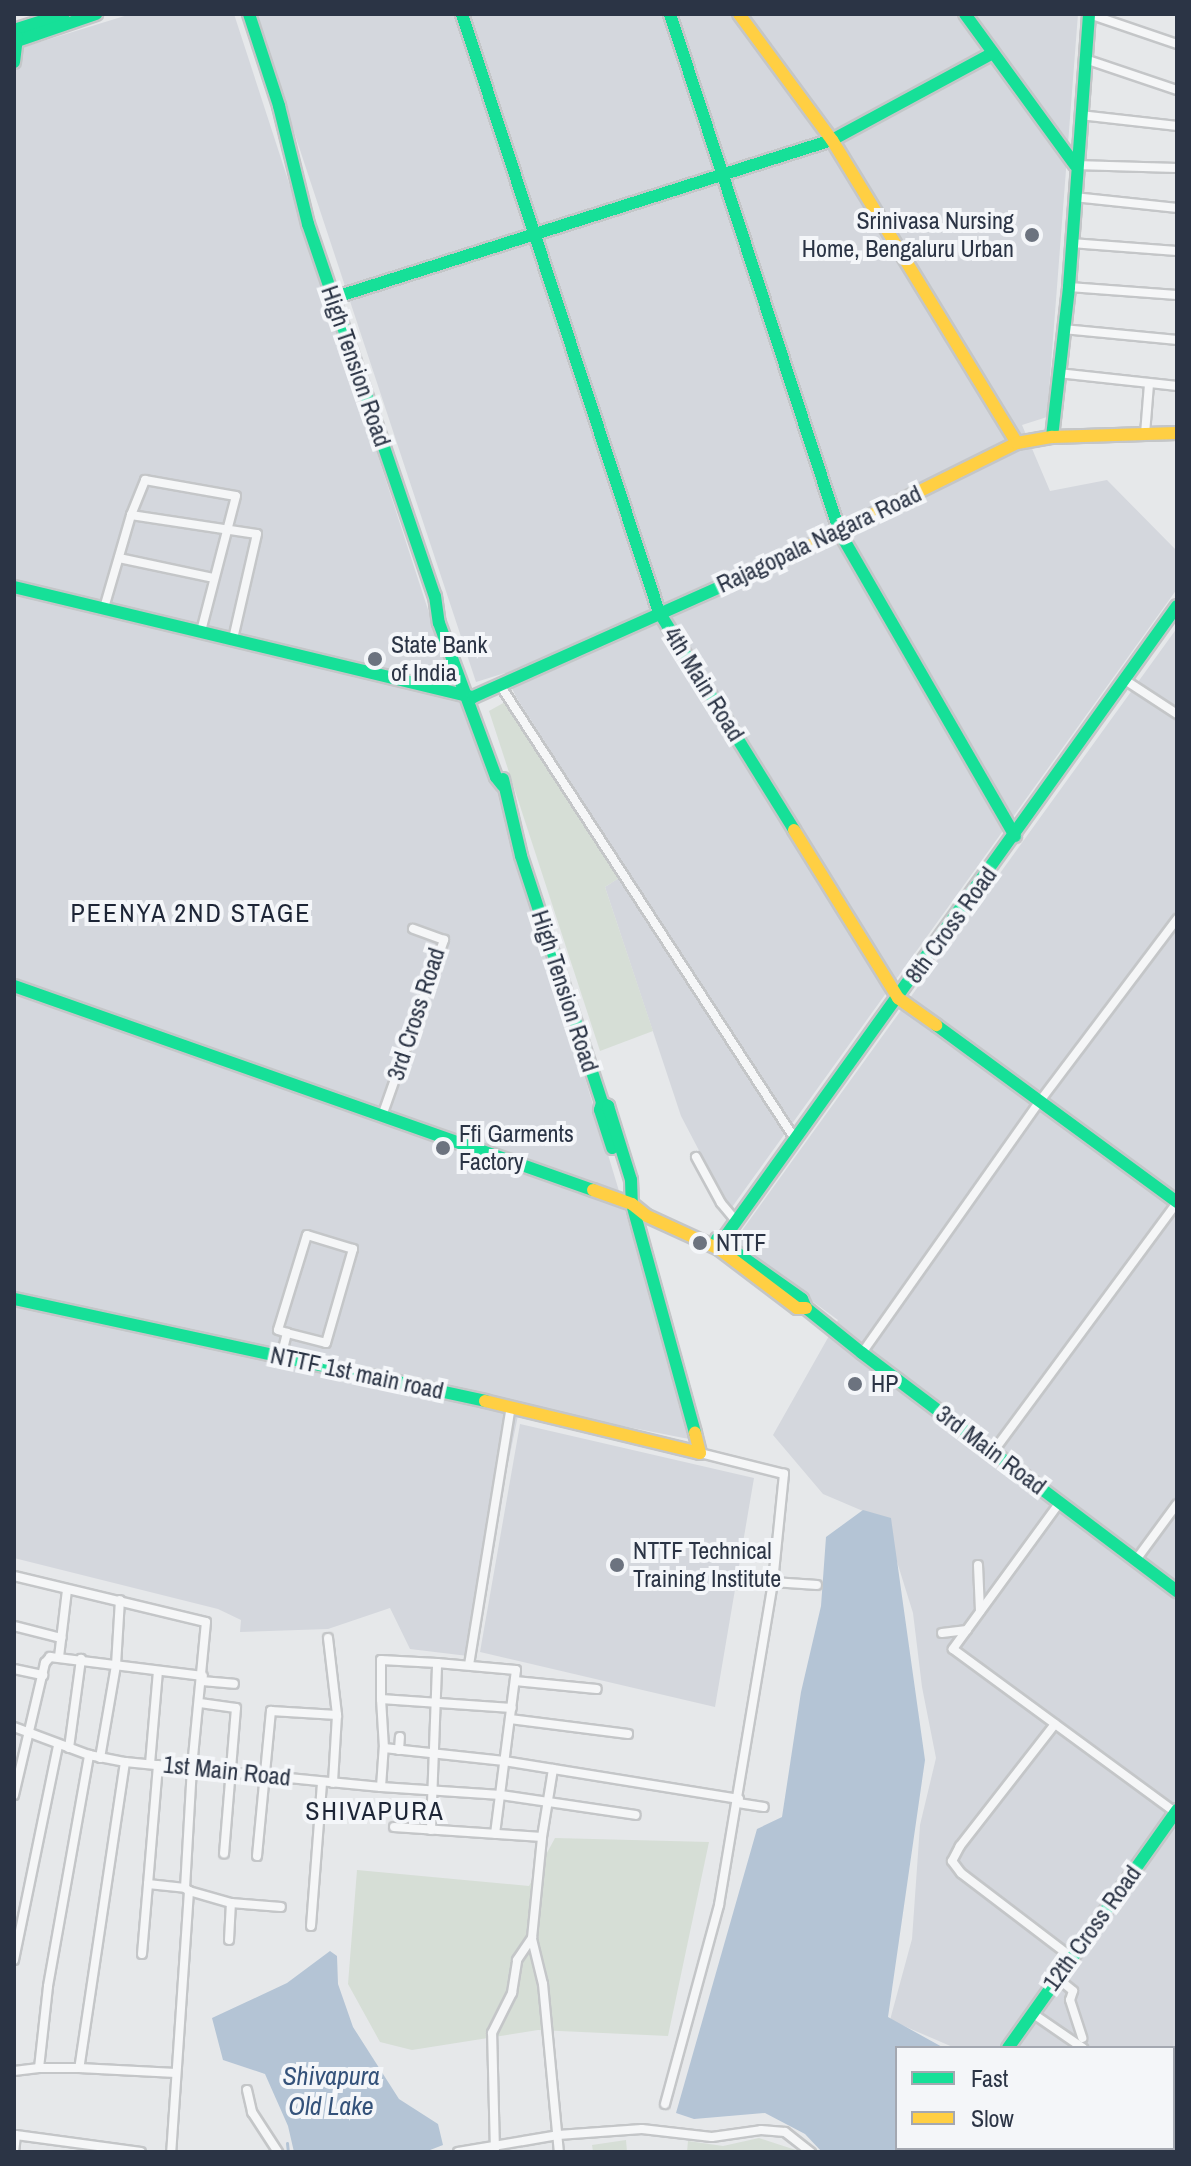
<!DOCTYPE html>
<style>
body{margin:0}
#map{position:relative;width:1191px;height:2166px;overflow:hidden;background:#e6e8ea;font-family:"Archivo Narrow",sans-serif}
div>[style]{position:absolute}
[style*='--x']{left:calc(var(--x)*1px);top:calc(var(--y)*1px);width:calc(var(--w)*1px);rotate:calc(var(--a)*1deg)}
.built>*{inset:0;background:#d4d7dd}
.green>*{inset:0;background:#d6ded6}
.water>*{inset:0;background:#b4c4d5}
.stream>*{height:3px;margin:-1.5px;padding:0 1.5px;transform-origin:1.5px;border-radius:1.5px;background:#b4c4d5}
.roads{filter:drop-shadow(2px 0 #c4c6c8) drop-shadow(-2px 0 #c4c6c8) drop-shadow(0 2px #c4c6c8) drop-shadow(0 -2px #c4c6c8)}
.street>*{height:8px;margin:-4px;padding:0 4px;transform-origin:4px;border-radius:4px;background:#f5f6f7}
.fast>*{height:12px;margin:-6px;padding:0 6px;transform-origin:6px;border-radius:6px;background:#16e098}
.slow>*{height:12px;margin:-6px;padding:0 6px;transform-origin:6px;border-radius:6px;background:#ffcf43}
.dots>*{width:22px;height:22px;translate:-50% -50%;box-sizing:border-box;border:4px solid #f4f6f9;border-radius:50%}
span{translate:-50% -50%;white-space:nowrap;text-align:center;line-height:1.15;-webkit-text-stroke:8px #f4f6f9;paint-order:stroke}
.poi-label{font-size:24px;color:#2b3445}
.right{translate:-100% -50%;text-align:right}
.left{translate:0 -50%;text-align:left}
.street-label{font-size:24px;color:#2b3445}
.neighbourhood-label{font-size:26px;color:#1d2536;letter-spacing:2px}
.water-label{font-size:26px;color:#34527a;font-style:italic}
.frame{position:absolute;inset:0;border:16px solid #2b3445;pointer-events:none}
.legend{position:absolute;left:895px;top:2046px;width:280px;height:104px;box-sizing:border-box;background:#f4f6f9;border:2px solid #a4a8b1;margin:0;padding:10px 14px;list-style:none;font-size:24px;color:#2b3445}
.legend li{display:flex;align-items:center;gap:16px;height:40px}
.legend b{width:40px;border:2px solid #a4a8b1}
</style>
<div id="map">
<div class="built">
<div style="clip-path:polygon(131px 14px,234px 14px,434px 628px,490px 762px,677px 1384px,689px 1439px,520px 1406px,468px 1656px,410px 1649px,390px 1608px,328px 1629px,240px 1632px,241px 1620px,218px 1609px,14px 1558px,14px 50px)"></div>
<div style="clip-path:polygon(255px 14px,1078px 14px,1047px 417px,1022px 425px,1050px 491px,1107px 480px,1177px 551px,1177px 589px,730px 1210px,681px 1116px,605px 887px,628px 872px,516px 697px,505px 673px,476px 682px)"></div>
<div style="clip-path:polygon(1177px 628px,1177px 2152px,927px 2152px,929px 2148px,1173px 2148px,1173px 2048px,955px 2048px,890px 2020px,912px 1939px,920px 1825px,936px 1758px,922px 1687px,913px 1613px,884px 1520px,823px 1494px,773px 1435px,838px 1320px,733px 1243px)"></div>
<div style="clip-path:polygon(520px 1424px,754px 1478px,715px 1707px,480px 1652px)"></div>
</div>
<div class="green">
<div style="clip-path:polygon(505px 702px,619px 878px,605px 887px,653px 1031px,600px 1051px,489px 711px)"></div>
<div style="clip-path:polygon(555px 1838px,709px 1842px,668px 2036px,538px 2030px,412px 2050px,380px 2042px,348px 1984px,357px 1870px,529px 1886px)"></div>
<div style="clip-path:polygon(759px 2138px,802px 2152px,687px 2152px,688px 2141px,723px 2146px)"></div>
<div style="clip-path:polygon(626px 2140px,627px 2152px,593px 2152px,592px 2145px)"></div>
</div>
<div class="water">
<div style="clip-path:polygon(863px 1510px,891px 1518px,925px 1760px,888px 2017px,944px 2048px,897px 2048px,897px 2148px,914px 2148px,912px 2152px,822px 2152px,805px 2134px,765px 2113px,694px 2119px,676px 2113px,757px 1829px,782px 1817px,801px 1692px,821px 1606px,826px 1537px)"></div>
<div style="clip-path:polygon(330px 1951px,337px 1956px,338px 1984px,353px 2027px,399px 2099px,438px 2124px,443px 2145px,425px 2152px,294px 2152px,288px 2126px,265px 2074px,223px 2060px,212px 2018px,287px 1983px)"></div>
</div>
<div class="stream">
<div style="--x:287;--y:2143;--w:9;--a:84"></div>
</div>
<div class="roads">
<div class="street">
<div style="--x:1089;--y:14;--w:93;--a:18.8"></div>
<div style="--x:1085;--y:59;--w:97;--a:18.6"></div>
<div style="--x:1080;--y:115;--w:98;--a:6.5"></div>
<div style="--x:1075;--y:165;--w:102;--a:1.7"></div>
<div style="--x:1074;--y:197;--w:104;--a:6.1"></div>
<div style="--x:1071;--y:243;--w:106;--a:4.3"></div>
<div style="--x:1069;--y:287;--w:108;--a:4.2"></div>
<div style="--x:1063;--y:329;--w:115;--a:5.5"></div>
<div style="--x:1058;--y:373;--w:120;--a:6.2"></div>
<div style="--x:1145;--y:434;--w:50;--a:-85.4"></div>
<div style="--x:131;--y:515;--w:38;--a:-68"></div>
<div style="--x:145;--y:480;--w:92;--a:10"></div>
<div style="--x:236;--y:496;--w:139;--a:104.5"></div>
<div style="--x:119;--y:558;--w:96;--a:12"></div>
<div style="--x:104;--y:608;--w:97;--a:-73.8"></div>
<div style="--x:131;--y:515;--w:127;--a:8.6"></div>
<div style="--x:257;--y:534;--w:108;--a:102.9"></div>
<div style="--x:1125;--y:680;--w:62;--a:33.2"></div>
<div style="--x:500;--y:685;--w:541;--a:56.99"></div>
<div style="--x:382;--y:1116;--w:187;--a:-70.6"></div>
<div style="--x:444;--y:940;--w:33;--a:-160"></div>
<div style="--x:696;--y:1157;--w:52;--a:61.5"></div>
<div style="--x:721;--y:1203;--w:23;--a:50"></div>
<div style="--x:862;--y:1353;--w:309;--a:-54.8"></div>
<div style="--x:1040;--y:1101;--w:228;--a:-53"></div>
<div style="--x:281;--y:1357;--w:25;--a:-76"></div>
<div style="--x:287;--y:1333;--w:40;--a:14.4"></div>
<div style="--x:326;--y:1343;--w:98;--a:-74"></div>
<div style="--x:353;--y:1249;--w:48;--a:-163.1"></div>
<div style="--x:307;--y:1235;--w:99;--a:107"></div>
<div style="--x:278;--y:1330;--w:9;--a:18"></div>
<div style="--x:993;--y:1452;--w:310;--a:-53.6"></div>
<div style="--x:1060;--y:1502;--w:182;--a:126.1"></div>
<div style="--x:953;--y:1649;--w:275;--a:36.3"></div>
<div style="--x:1136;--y:1560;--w:69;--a:-53.8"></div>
<div style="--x:978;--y:1565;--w:46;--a:87.5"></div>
<div style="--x:14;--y:1576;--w:197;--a:13.5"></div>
<div style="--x:206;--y:1622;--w:146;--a:95.5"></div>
<div style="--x:192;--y:1767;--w:121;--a:93.3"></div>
<div style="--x:185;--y:1888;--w:5;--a:37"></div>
<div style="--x:189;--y:1891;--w:262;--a:93.9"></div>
<div style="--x:773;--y:1582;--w:44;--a:3.9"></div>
<div style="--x:14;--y:1626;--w:49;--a:14.3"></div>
<div style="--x:942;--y:1633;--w:25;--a:-7"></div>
<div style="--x:328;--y:1638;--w:78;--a:83.3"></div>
<div style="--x:59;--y:1657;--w:67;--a:-83.2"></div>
<div style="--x:469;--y:1665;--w:261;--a:-80.8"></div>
<div style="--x:14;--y:1669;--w:30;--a:12"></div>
<div style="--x:202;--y:1681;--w:32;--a:5"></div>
<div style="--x:515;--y:1681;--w:82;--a:5.6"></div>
<div style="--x:381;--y:1699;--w:39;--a:-90"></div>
<div style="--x:381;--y:1660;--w:56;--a:3.1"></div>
<div style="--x:200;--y:1703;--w:36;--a:8"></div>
<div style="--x:236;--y:1708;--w:146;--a:94.7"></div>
<div style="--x:510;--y:1719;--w:119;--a:7.2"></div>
<div style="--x:1055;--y:1724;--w:155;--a:127.9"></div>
<div style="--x:960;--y:1846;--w:17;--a:118"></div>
<div style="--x:952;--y:1861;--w:15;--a:53"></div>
<div style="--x:961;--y:1873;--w:137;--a:37.3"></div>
<div style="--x:14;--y:1727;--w:80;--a:20.5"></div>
<div style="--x:89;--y:1755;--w:37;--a:11"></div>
<div style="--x:125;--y:1762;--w:257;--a:5.6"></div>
<div style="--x:381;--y:1787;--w:120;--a:3.8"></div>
<div style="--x:501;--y:1795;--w:136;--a:8.4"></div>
<div style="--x:69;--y:1748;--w:90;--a:-82.3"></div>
<div style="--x:384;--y:1748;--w:121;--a:6.2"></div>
<div style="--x:504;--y:1761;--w:238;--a:9.2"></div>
<div style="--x:399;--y:1750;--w:13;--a:-86"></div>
<div style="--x:100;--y:1758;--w:94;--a:-80.2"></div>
<div style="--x:116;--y:1665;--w:65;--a:-86.5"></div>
<div style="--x:125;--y:1762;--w:309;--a:98.5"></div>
<div style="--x:79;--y:2068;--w:97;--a:3"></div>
<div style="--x:150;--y:1764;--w:93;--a:-85.1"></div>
<div style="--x:158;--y:1765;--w:119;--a:94.8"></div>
<div style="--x:148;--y:1884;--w:37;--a:6"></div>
<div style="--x:381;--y:1787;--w:39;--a:-86"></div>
<div style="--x:384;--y:1748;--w:49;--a:-93.5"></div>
<div style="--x:381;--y:1699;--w:131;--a:3.9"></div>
<div style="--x:14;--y:1795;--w:136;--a:-76.8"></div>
<div style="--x:45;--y:1663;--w:8;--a:-50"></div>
<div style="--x:50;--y:1657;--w:154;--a:7.1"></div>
<div style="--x:738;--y:1803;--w:26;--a:9"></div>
<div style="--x:394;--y:1827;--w:148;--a:3.9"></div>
<div style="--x:431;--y:1830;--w:167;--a:-87.9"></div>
<div style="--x:437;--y:1663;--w:79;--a:5.1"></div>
<div style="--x:516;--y:1670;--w:165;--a:97.3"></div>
<div style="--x:257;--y:1856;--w:146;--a:-84.5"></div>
<div style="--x:271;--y:1711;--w:66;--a:3.5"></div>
<div style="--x:337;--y:1715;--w:68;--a:93.4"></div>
<div style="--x:189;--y:1891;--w:44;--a:15.9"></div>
<div style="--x:231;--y:1903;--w:50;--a:4.6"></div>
<div style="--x:311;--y:1926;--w:144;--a:-85.6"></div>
<div style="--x:532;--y:1939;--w:46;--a:76.3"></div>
<div style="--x:543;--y:1984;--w:169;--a:84.6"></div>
<div style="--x:229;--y:1940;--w:37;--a:-87"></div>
<div style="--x:142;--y:1954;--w:70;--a:-85.1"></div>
<div style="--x:14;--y:1960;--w:219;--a:-78.4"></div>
<div style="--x:1056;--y:1977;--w:22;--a:39"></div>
<div style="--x:1073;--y:1991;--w:9;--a:108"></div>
<div style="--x:1070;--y:2000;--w:40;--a:72"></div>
<div style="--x:1032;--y:2013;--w:62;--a:34.5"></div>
<div style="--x:79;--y:2068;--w:40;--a:180"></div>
<div style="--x:39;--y:2068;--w:82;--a:-83.7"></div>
<div style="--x:48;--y:1986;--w:235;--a:-79.9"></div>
<div style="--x:14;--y:2071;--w:25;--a:-7"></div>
<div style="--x:247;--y:2090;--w:23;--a:77"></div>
<div style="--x:252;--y:2112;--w:48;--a:57"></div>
<div style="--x:665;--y:2104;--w:206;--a:-74.8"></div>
<div style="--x:719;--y:1905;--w:327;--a:-80.5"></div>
<div style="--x:773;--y:1582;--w:109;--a:-84.2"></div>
<div style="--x:784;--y:1474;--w:87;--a:-166"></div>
<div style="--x:14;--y:2152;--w:17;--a:-83"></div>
<div style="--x:16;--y:2135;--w:126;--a:7.7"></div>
<div style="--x:458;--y:2152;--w:101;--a:-9.6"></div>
<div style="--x:558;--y:2135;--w:84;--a:-4.1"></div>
<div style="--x:642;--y:2129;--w:70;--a:6.5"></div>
<div style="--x:712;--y:2137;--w:49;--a:-8.1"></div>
<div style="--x:761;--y:2130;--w:24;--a:5"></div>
<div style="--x:785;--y:2132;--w:33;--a:38"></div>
<div style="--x:495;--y:2152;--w:119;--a:-91.4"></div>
<div style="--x:492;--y:2033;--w:45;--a:-63.4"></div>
<div style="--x:512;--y:1993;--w:33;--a:-81"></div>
<div style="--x:517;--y:1960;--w:27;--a:-56"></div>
<div style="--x:532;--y:1938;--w:101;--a:-84.3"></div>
<div style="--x:542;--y:1837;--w:69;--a:-80.8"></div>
</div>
<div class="fast">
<div style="--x:249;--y:14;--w:97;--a:71.9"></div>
<div style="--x:279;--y:106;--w:122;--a:76.2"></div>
<div style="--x:308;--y:224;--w:393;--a:71.2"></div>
<div style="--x:435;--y:596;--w:27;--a:82"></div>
<div style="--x:439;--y:623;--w:164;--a:69.7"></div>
<div style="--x:496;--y:777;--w:11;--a:52"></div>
<div style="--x:462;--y:14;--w:630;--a:71.77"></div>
<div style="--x:659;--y:612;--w:256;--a:58.2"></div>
<div style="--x:670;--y:14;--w:546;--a:71.86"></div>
<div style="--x:840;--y:533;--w:350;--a:60"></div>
<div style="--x:965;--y:14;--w:187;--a:53.9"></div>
<div style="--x:14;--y:30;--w:52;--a:-17.7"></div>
<div style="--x:14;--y:42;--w:87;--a:-18.9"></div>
<div style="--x:14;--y:62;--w:25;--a:-83"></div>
<div style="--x:333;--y:298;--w:523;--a:-17.57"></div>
<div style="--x:832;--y:140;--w:183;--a:-28.4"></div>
<div style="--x:1052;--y:437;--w:151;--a:-83.5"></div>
<div style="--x:1069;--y:287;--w:274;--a:-85.8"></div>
<div style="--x:14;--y:587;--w:472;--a:13.5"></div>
<div style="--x:473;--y:697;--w:346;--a:-24"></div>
<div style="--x:503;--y:779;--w:79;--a:76.8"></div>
<div style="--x:521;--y:856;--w:260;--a:71.8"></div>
<div style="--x:602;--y:1103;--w:7;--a:106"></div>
<div style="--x:600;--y:1110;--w:40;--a:72"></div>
<div style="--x:14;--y:986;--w:614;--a:19.41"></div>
<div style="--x:936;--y:1025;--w:299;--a:36.3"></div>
<div style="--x:602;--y:1103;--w:7;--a:27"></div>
<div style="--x:608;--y:1106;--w:77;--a:72.7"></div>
<div style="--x:631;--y:1180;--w:24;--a:88"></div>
<div style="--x:632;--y:1204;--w:238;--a:74.6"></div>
<div style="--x:717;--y:1239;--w:104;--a:35.2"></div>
<div style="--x:802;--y:1299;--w:10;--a:66"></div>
<div style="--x:806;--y:1308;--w:72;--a:38.8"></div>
<div style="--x:862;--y:1353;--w:395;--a:37.1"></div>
<div style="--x:722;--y:1241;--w:781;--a:-54.38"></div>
<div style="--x:14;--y:1299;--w:482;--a:12.2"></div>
<div style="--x:1008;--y:2048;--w:292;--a:-54.6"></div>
</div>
<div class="slow">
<div style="--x:739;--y:14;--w:157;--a:53.6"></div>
<div style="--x:832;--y:140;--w:355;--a:58.6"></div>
<div style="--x:789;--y:556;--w:254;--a:-26.4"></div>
<div style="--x:1017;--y:443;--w:36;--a:-10"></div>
<div style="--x:1052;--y:437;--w:125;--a:-1.8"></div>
<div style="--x:794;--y:830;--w:198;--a:58.2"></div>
<div style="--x:898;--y:998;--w:47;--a:35.4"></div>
<div style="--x:593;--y:1190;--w:41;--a:19.7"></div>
<div style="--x:632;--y:1204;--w:19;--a:39"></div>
<div style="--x:647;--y:1216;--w:79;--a:24.6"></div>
<div style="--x:719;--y:1249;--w:98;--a:37.1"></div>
<div style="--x:797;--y:1308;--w:9;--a:0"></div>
<div style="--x:485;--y:1401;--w:221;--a:13.6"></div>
<div style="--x:700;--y:1453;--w:21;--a:-104"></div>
<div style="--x:940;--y:2152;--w:5;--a:-53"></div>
</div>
</div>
<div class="dots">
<div style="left:1032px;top:235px;background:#6c737f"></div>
<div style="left:375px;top:659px;background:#6c737f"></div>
<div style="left:443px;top:1148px;background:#6c737f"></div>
<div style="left:700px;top:1243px;background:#6c737f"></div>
<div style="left:855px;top:1384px;background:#6c737f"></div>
<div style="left:617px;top:1565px;background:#6c737f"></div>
</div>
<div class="poi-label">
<span class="right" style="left:1014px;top:235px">Srinivasa Nursing<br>Home, Bengaluru Urban</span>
<span class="left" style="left:391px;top:659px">State Bank<br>of India</span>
<span class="left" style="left:459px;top:1148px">Ffi Garments<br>Factory</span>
<span class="left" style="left:716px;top:1243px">NTTF</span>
<span class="left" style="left:871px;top:1384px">HP</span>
<span class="left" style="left:633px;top:1565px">NTTF Technical<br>Training Institute</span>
</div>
<div class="street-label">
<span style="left:356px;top:366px;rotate:71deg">High Tension Road</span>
<span style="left:819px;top:539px;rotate:-25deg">Rajagopala Nagara Road</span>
<span style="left:704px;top:684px;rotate:58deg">4th Main Road</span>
<span style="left:951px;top:925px;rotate:-54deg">8th Cross Road</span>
<span style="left:565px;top:991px;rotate:72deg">High Tension Road</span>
<span style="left:416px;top:1014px;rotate:-72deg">3rd Cross Road</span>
<span style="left:357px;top:1373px;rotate:12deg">NTTF 1st main road</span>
<span style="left:991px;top:1450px;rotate:37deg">3rd Main Road</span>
<span style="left:227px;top:1771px;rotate:6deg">1st Main Road</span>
<span style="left:1092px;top:1928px;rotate:-54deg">12th Cross Road</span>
</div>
<div class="neighbourhood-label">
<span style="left:191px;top:913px">PEENYA 2ND STAGE</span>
<span style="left:375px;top:1811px">SHIVAPURA</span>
</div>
<div class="water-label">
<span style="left:331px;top:2091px">Shivapura<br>Old Lake</span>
</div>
<div class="frame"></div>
<ul class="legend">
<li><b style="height:10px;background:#16e098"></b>Fast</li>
<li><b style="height:10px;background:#ffcf43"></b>Slow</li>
</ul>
</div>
